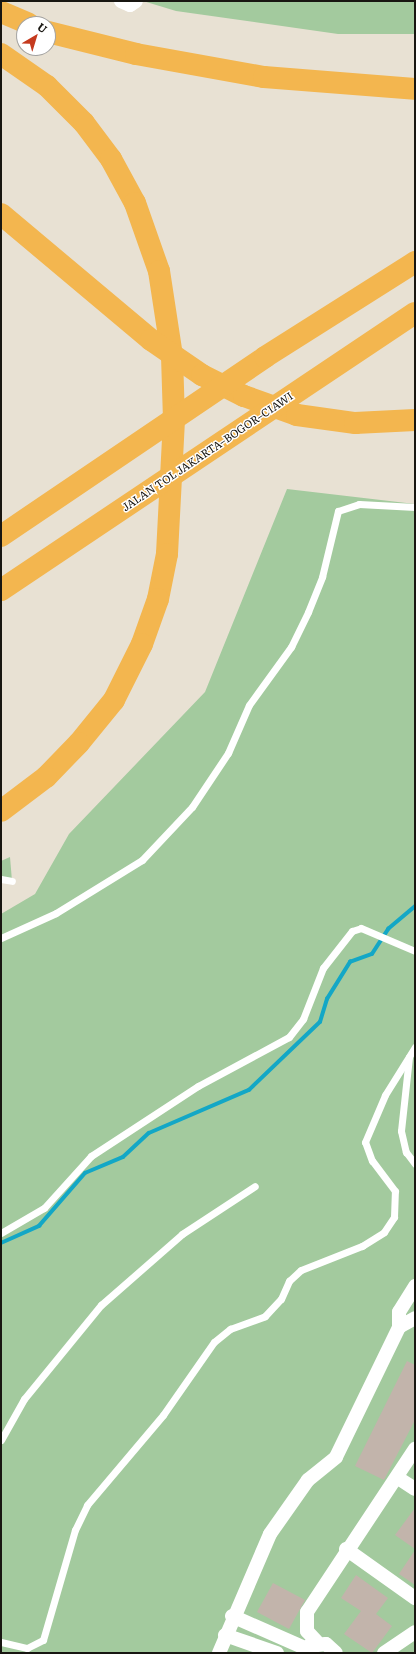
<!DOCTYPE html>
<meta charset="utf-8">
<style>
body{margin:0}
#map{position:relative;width:416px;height:1654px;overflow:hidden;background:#e8e1d3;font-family:Literata,serif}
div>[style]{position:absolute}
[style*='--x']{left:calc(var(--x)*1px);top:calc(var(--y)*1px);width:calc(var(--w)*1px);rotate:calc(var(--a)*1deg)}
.green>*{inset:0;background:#a3ca9e}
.stream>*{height:3.5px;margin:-1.75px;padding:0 1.75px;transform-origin:1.75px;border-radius:1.75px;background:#13a7c6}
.building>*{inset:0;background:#c2b4ab}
.service>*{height:7px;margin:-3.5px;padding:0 3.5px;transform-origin:3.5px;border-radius:3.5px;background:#fff}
.minor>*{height:14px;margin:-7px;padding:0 7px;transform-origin:7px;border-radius:7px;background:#fff}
.motorway>*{height:22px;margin:-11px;padding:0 11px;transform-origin:11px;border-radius:11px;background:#f3b64f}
span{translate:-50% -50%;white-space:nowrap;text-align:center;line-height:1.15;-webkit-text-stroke:3px #fff;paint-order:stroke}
.street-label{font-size:11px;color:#181611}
.frame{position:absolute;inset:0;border:2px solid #181611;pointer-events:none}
.north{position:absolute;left:16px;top:16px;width:40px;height:40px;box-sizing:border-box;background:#fff;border:1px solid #a3a2a0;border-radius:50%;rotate:38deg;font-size:11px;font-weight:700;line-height:16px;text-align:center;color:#181611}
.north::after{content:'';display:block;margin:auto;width:14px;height:18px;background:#c53a1e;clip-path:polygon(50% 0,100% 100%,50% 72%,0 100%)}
</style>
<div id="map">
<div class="green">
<div style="clip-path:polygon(143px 1px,415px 1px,415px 34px,338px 34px,176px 11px)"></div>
<div style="clip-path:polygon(287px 489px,415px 504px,415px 1653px,1px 1653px,1px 914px,35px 894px,69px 834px,205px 692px)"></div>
<div style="clip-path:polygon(10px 857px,12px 881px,1px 879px,1px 861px)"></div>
</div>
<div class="stream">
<div style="--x:1;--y:1243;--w:42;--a:-24.1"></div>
<div style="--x:39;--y:1226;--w:70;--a:-49"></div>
<div style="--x:85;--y:1173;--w:41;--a:-22.8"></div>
<div style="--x:123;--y:1157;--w:35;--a:-43"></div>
<div style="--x:149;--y:1133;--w:109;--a:-23.3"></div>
<div style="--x:249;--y:1090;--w:98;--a:-43.8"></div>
<div style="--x:320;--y:1022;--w:24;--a:-73"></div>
<div style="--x:327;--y:999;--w:44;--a:-58.1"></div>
<div style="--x:350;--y:962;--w:23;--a:-20"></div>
<div style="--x:372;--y:954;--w:30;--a:-57"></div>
<div style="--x:388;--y:929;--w:35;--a:-40"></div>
</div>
<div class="building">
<div style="clip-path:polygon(407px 1361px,415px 1365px,415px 1420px,384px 1480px,355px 1466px)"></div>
<div style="clip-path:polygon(415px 1508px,415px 1549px,395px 1535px)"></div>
<div style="clip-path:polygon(415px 1550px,415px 1585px,399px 1574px)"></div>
<div style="clip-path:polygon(356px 1575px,388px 1598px,376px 1614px,392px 1626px,372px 1653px,344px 1634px,361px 1611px,341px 1598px)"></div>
<div style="clip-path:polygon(273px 1583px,305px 1600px,289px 1629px,257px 1612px)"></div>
</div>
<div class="service">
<div style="--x:1;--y:879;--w:11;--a:10"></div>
<div style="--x:1;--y:938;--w:60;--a:-24.4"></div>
<div style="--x:56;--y:913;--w:101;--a:-31.6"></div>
<div style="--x:142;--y:860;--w:73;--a:-46.7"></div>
<div style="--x:192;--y:807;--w:65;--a:-56.3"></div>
<div style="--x:228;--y:753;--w:52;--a:-66.4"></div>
<div style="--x:249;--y:705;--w:72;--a:-54.1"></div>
<div style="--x:291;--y:647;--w:39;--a:-64"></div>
<div style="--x:308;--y:612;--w:38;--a:-68"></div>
<div style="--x:322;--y:577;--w:68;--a:-76.4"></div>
<div style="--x:338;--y:511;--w:22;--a:-18"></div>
<div style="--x:359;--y:504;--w:56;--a:3.1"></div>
<div style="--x:409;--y:1057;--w:74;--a:96.2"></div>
<div style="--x:401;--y:1131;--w:22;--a:77"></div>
<div style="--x:406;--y:1152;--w:15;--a:53"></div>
<div style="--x:1;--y:1233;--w:50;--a:-30.2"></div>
<div style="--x:44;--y:1208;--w:70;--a:-47.9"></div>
<div style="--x:91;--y:1156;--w:128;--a:-33.2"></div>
<div style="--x:198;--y:1086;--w:103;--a:-28.3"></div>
<div style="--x:289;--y:1037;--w:23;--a:-52"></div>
<div style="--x:303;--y:1019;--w:55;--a:-68.6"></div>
<div style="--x:323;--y:968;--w:47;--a:-51.9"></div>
<div style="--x:352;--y:931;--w:9;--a:-18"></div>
<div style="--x:361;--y:928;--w:59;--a:23.1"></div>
<div style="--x:1;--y:1440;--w:47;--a:-60.7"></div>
<div style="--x:24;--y:1399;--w:122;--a:-50.7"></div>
<div style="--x:101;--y:1305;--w:108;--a:-41.2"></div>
<div style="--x:182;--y:1234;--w:87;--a:-33.3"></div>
<div style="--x:1;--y:1642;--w:27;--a:13"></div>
<div style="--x:27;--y:1648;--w:18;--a:-27"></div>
<div style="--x:43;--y:1640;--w:115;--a:-73.8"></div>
<div style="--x:75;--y:1530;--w:28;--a:-64"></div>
<div style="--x:87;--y:1505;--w:118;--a:-49.8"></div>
<div style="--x:163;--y:1415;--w:89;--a:-55.1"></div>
<div style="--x:214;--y:1342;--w:21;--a:-39"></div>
<div style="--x:230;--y:1329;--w:37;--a:-20"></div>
<div style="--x:265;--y:1316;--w:23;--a:-47"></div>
<div style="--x:281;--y:1299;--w:20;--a:-66"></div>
<div style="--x:289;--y:1281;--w:16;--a:-43"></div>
<div style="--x:301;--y:1270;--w:66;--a:-21.5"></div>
<div style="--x:362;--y:1246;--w:26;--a:-32"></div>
<div style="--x:384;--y:1232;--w:18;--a:-56"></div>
<div style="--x:394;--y:1217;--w:26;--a:-88"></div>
<div style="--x:395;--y:1191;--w:38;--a:-127"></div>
<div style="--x:372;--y:1161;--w:20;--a:-110"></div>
<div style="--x:365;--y:1142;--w:51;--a:-66.9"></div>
<div style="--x:385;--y:1095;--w:57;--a:-58"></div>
</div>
<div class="minor">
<div style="--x:121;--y:1;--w:10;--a:24"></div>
<div style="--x:130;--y:5;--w:7;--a:-34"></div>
<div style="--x:399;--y:1327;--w:15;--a:-90"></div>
<div style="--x:399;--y:1312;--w:31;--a:-58"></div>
<div style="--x:398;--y:1478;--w:20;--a:33"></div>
<div style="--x:346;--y:1549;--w:85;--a:35.4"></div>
<div style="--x:232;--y:1616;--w:80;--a:23.7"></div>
<div style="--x:225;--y:1635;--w:55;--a:19.1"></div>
<div style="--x:318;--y:1643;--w:16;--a:-133"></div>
<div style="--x:307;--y:1631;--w:19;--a:-90"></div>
<div style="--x:307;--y:1612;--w:196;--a:-56.5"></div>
<div style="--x:309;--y:1646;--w:17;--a:-7"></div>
<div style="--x:326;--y:1644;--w:13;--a:42"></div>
<div style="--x:219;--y:1653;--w:129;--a:-66.8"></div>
<div style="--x:270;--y:1534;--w:66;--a:-54.9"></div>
<div style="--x:308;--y:1480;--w:36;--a:-39"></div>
<div style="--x:336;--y:1457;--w:144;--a:-64.1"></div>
<div style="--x:399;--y:1327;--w:18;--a:-29"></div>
<div style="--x:384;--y:1653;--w:37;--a:-34"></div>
</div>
<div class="motorway">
<div style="--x:1;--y:12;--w:30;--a:23"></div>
<div style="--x:48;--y:32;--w:91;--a:14"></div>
<div style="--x:136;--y:54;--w:130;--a:10.2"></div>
<div style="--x:264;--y:77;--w:151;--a:4.5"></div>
<div style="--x:1;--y:54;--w:56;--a:34.8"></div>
<div style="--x:47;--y:86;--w:52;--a:45"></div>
<div style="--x:84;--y:123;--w:45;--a:53.1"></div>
<div style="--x:111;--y:159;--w:50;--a:61.4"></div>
<div style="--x:135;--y:203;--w:72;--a:70.6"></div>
<div style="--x:159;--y:271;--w:86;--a:81.3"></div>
<div style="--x:172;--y:356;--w:64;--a:88.2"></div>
<div style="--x:174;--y:420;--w:134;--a:93"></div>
<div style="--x:167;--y:554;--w:46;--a:101.3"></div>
<div style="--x:158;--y:599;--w:48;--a:109.6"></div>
<div style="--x:142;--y:644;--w:63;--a:116.6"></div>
<div style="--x:114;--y:700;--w:55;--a:129.1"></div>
<div style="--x:79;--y:743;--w:47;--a:134.1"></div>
<div style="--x:46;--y:777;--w:56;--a:142.9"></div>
<div style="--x:1;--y:214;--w:196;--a:40"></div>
<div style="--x:151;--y:340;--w:62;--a:34.5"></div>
<div style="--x:202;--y:375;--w:47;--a:26.6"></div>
<div style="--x:244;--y:396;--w:56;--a:19.7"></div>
<div style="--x:297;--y:415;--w:59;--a:7.9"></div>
<div style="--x:355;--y:423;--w:60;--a:-2.9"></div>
<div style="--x:1;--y:536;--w:319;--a:-34.1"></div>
<div style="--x:265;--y:357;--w:178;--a:-32.3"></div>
<div style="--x:1;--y:590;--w:498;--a:-33.8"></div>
</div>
<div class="street-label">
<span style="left:207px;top:451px;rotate:-34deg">JALAN TOL JAKARTA–BOGOR–CIAWI</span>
</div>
<div class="frame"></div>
<div class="north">U</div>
</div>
